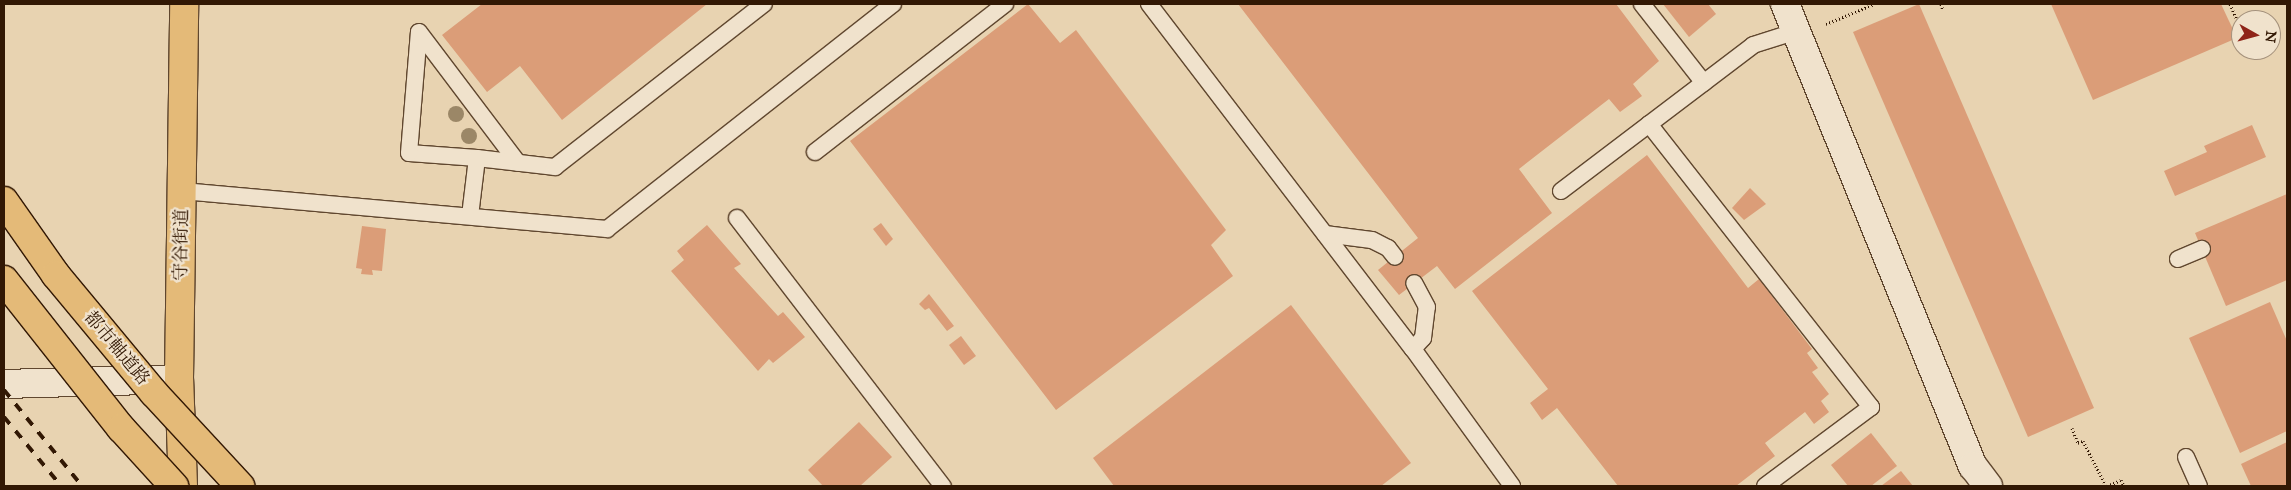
<!DOCTYPE html>
<meta charset="utf-8">
<style>
body{margin:0}
#map{position:relative;width:2291px;height:490px;overflow:hidden;background:#e8d3b1;font-family:"IM FELL Great Primer","Noto Serif JP",serif}
div>[style]{position:absolute}
[style*='--x']{left:calc(var(--x)*1px);top:calc(var(--y)*1px);width:calc(var(--w)*1px);rotate:calc(var(--a)*1deg)}
.building>*{inset:0;background:#db9d78}
.path>*{height:3px;margin-top:-1.5px;transform-origin:0;background:repeating-linear-gradient(90deg,#321804 0 1px,transparent 0 3.5px)}
.roads{filter:drop-shadow(1px 0 #60472f) drop-shadow(-1px 0 #60472f) drop-shadow(0 1px #60472f) drop-shadow(0 -1px #60472f)}
.lane>*{height:16px;margin:-8px;padding:0 8px;transform-origin:8px;border-radius:8px;background:#f0e2cc}
.street>*{height:28px;margin:-14px;padding:0 14px;transform-origin:14px;border-radius:14px;background:#f0e2cc}
.primary>*{height:28px;margin:-14px;padding:0 14px;transform-origin:14px;border-radius:14px;background:#e4ba78}
.rail>*{height:4px;margin-top:-2px;transform-origin:0;background:repeating-linear-gradient(90deg,#321804 0 9px,transparent 0 18px)}
.bridges{filter:drop-shadow(1px 0 #321804) drop-shadow(-1px 0 #321804) drop-shadow(0 1px #321804) drop-shadow(0 -1px #321804)}
.primary-bridge>*{height:28px;margin:-14px;padding:0 14px;transform-origin:14px;border-radius:14px;background:#e4ba78}
.trees>*{width:16px;height:16px;margin:-8px;border-radius:50%;background:#9b8767}
span{translate:-50% -50%;white-space:nowrap;text-align:center;line-height:1.15;-webkit-text-stroke:4.5px #f0e2cc;paint-order:stroke}
.street-label{font-size:18px;color:#321804}
.frame{position:absolute;inset:0;border:5px solid #321804;pointer-events:none}
.north{position:absolute;left:2231px;top:10px;width:50px;height:50px;box-sizing:border-box;background:#f0e2cc;border:1px solid #a4917c;border-radius:50%;rotate:97deg;font-size:14px;font-weight:700;line-height:20px;text-align:center;color:#321804}
.north::after{content:'';display:block;margin:auto;width:18px;height:22px;background:#8f2418;clip-path:polygon(50% 0,100% 100%,50% 72%,0 100%)}
</style>
<div id="map">
<div class="building">
<div style="clip-path:polygon(482px 4px,707px 4px,562px 120px,520px 66px,487px 92px,442px 35px)"></div>
<div style="clip-path:polygon(1028px 4px,1060px 43px,1076px 30px,1226px 230px,1211px 245px,1233px 276px,1056px 410px,850px 141px)"></div>
<div style="clip-path:polygon(1238px 4px,1616px 4px,1659px 61px,1633px 84px,1642px 96px,1620px 112px,1609px 99px,1519px 169px,1552px 213px,1455px 289px,1437px 266px,1399px 295px,1378px 270px,1418px 238px)"></div>
<div style="clip-path:polygon(1663px 4px,1708px 4px,1716px 14px,1689px 37px)"></div>
<div style="clip-path:polygon(1919px 4px,2094px 408px,2028px 437px,1853px 32px)"></div>
<div style="clip-path:polygon(2051px 4px,2221px 4px,2237px 38px,2093px 100px)"></div>
<div style="clip-path:polygon(2252px 125px,2266px 157px,2175px 196px,2164px 171px,2207px 152px,2204px 146px)"></div>
<div style="clip-path:polygon(1647px 155px,1748px 288px,1759px 279px,1812px 349px,1807px 353px,1818px 368px,1812px 372px,1829px 394px,1821px 401px,1829px 412px,1814px 424px,1805px 412px,1765px 443px,1775px 456px,1736px 486px,1618px 486px,1557px 408px,1542px 420px,1530px 403px,1548px 389px,1472px 291px)"></div>
<div style="clip-path:polygon(1750px 188px,1766px 204px,1744px 220px,1732px 208px)"></div>
<div style="clip-path:polygon(2287px 194px,2287px 280px,2226px 306px,2195px 233px)"></div>
<div style="clip-path:polygon(881px 223px,893px 239px,886px 246px,873px 229px)"></div>
<div style="clip-path:polygon(707px 225px,741px 264px,734px 268px,778px 316px,783px 312px,805px 337px,773px 363px,769px 359px,758px 371px,671px 271px,684px 260px,677px 251px)"></div>
<div style="clip-path:polygon(362px 226px,386px 229px,382px 271px,372px 270px,373px 275px,361px 274px,362px 269px,356px 268px)"></div>
<div style="clip-path:polygon(929px 294px,954px 326px,947px 331px,929px 308px,925px 310px,919px 304px)"></div>
<div style="clip-path:polygon(2270px 302px,2287px 341px,2287px 431px,2240px 453px,2189px 338px)"></div>
<div style="clip-path:polygon(1291px 305px,1411px 463px,1381px 486px,1114px 486px,1093px 458px)"></div>
<div style="clip-path:polygon(961px 336px,976px 356px,964px 365px,949px 345px)"></div>
<div style="clip-path:polygon(859px 422px,892px 457px,860px 486px,823px 486px,808px 470px)"></div>
<div style="clip-path:polygon(1871px 433px,1897px 466px,1871px 486px,1848px 486px,1831px 465px)"></div>
<div style="clip-path:polygon(2287px 442px,2287px 486px,2251px 486px,2241px 464px)"></div>
<div style="clip-path:polygon(1901px 471px,1913px 486px,1881px 486px)"></div>
</div>
<div class="path">
<div style="--x:1941;--y:4;--w:6;--a:72"></div>
<div style="--x:2230;--y:4;--w:27;--a:66"></div>
<div style="--x:1826;--y:24;--w:52;--a:-22.6"></div>
<div style="--x:2072;--y:428;--w:16;--a:68"></div>
<div style="--x:2078;--y:443;--w:5;--a:-22"></div>
<div style="--x:2083;--y:441;--w:51;--a:62.9"></div>
<div style="--x:2107;--y:486;--w:15;--a:-23"></div>
<div style="--x:2121;--y:480;--w:7;--a:63"></div>
</div>
<div class="roads">
<div class="lane">
<div style="--x:1149;--y:4;--w:434;--a:52.6"></div>
<div style="--x:1413;--y:349;--w:169;--a:54.1"></div>
<div style="--x:1642;--y:4;--w:100;--a:51.9"></div>
<div style="--x:1649;--y:124;--w:360;--a:51.9"></div>
<div style="--x:1871;--y:407;--w:132;--a:143.3"></div>
<div style="--x:815;--y:152;--w:241;--a:-37.9"></div>
<div style="--x:477;--y:158;--w:68;--a:-175.8"></div>
<div style="--x:409;--y:153;--w:121;--a:-85.3"></div>
<div style="--x:419;--y:32;--w:164;--a:52.9"></div>
<div style="--x:182;--y:191;--w:427;--a:5.1"></div>
<div style="--x:607;--y:229;--w:364;--a:-38.2"></div>
<div style="--x:1561;--y:191;--w:241;--a:-37.2"></div>
<div style="--x:1753;--y:45;--w:46;--a:-17.7"></div>
<div style="--x:470;--y:216;--w:58;--a:-83.1"></div>
<div style="--x:477;--y:158;--w:79;--a:6.6"></div>
<div style="--x:555;--y:167;--w:265;--a:-38"></div>
<div style="--x:737;--y:218;--w:338;--a:52.5"></div>
<div style="--x:1325;--y:234;--w:47;--a:7.3"></div>
<div style="--x:1372;--y:240;--w:18;--a:27"></div>
<div style="--x:1388;--y:248;--w:11;--a:52"></div>
<div style="--x:2178;--y:259;--w:26;--a:-23"></div>
<div style="--x:1413;--y:349;--w:15;--a:-48"></div>
<div style="--x:1423;--y:338;--w:31;--a:-83"></div>
<div style="--x:1427;--y:307;--w:27;--a:-118"></div>
<div style="--x:2186;--y:457;--w:32;--a:66"></div>
</div>
<div class="street">
<div style="--x:1785;--y:4;--w:499;--a:67.9"></div>
<div style="--x:1973;--y:466;--w:25;--a:53"></div>
<div style="--x:4;--y:384;--w:175;--a:-1.6"></div>
</div>
<div class="primary">
<div style="--x:183;--y:486;--w:107;--a:-92.1"></div>
<div style="--x:179;--y:379;--w:375;--a:-89.2"></div>
</div>
</div>
<div class="rail">
<div style="--x:4;--y:390;--w:124;--a:50.9"></div>
<div style="--x:4;--y:417;--w:89;--a:50.4"></div>
</div>
<div class="bridges">
<div class="primary-bridge">
<div style="--x:4;--y:201;--w:90;--a:54.9"></div>
<div style="--x:56;--y:275;--w:153;--a:50.3"></div>
<div style="--x:154;--y:393;--w:127;--a:47.2"></div>
<div style="--x:4;--y:280;--w:189;--a:51.7"></div>
<div style="--x:121;--y:428;--w:79;--a:47.6"></div>
</div>
</div>
<div class="trees">
<div style="left:456px;top:114px"></div>
<div style="left:469px;top:136px"></div>
</div>
<div class="street-label">
<span style="left:181px;top:245px;rotate:-89deg">守谷街道</span>
<span style="left:117px;top:348px;rotate:50deg">都市軸道路</span>
</div>
<div class="frame"></div>
<div class="north">N</div>
</div>
